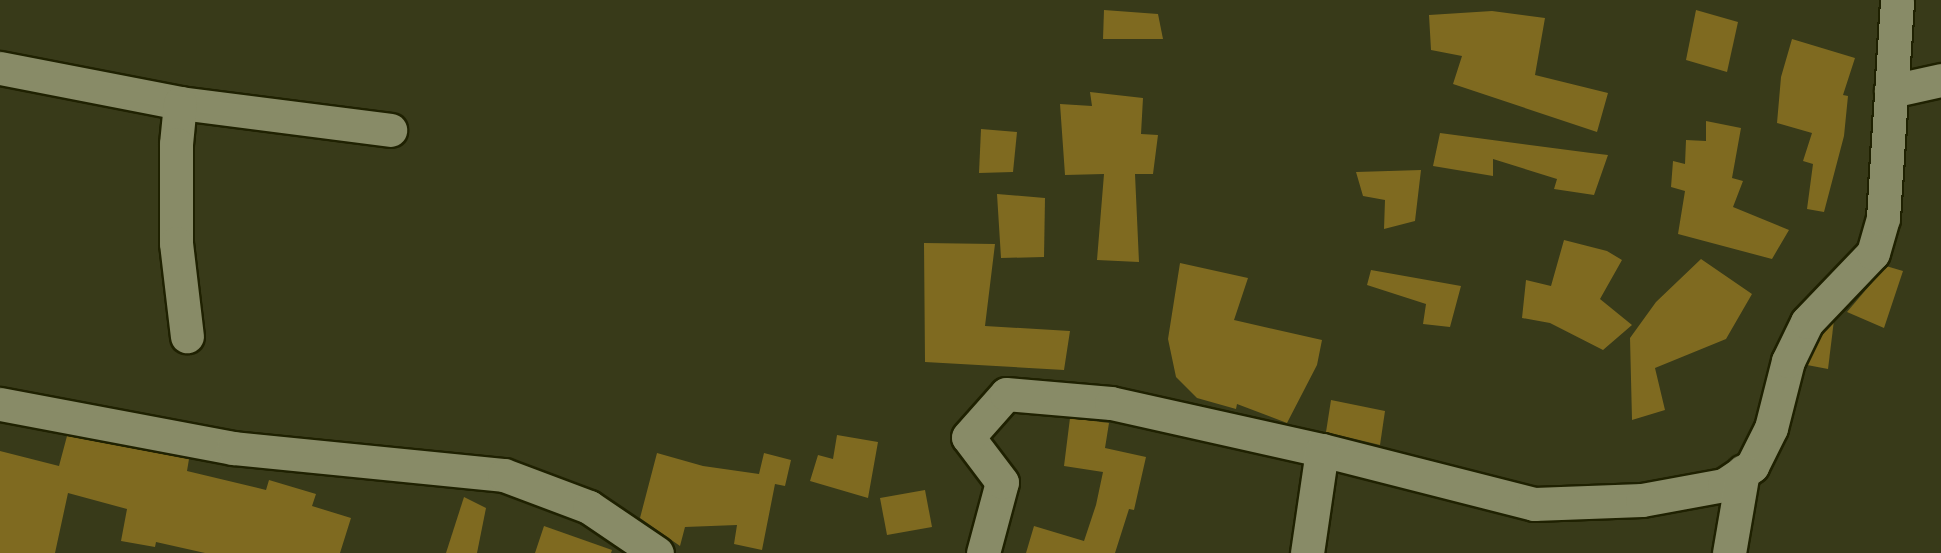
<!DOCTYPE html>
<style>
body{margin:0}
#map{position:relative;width:1941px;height:553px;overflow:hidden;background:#383a19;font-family:Montserrat,sans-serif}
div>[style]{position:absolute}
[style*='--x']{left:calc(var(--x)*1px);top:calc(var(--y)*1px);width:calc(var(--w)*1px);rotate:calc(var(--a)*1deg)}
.building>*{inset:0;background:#7f6a20}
.roads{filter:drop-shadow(2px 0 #1f2101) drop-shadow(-2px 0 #1f2101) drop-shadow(0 2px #1f2101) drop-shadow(0 -2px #1f2101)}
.minor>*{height:33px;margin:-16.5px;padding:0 16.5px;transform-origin:16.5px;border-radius:16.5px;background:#888b67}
span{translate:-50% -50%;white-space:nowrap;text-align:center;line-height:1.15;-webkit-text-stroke:5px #1f2011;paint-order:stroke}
</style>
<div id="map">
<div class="building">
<div style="clip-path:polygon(1104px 10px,1158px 14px,1163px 39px,1103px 39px)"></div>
<div style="clip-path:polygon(1696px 10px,1738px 22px,1727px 72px,1686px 60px)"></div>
<div style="clip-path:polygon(1492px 11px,1545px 18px,1535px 75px,1608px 93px,1597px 132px,1453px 84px,1462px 56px,1431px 50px,1429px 15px)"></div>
<div style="clip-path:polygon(1792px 39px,1855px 58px,1843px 95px,1848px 96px,1844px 136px,1824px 212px,1807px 209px,1813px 164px,1803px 161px,1812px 133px,1777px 123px,1781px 77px)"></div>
<div style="clip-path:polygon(1090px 92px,1143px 98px,1141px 134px,1158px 135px,1153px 174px,1135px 174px,1139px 262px,1097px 260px,1104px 174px,1065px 175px,1060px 104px,1092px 106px)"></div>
<div style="clip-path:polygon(1706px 121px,1741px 128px,1732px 178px,1743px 181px,1733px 207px,1789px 230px,1772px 259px,1678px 234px,1685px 191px,1671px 187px,1673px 161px,1685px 164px,1686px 140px,1706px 141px)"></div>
<div style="clip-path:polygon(981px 129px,1017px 132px,1013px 172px,979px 173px)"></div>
<div style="clip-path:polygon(1440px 133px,1591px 153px,1608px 155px,1594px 195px,1554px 189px,1557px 179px,1493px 159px,1493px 176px,1433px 166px)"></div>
<div style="clip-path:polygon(1421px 170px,1415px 221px,1384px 229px,1385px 200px,1363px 196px,1356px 172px)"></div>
<div style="clip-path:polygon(997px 194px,1045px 198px,1044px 257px,1001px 258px)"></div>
<div style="clip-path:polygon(1564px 240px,1607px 251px,1622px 260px,1600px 299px,1632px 325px,1603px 350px,1550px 323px,1522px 318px,1526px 280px,1551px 286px)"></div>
<div style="clip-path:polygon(924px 243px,995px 244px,985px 326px,1070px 331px,1064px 370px,925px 362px)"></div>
<div style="clip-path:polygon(1701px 259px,1752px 294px,1726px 339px,1655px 368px,1665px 410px,1632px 420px,1630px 338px,1656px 302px)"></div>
<div style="clip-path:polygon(1180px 263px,1248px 278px,1234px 320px,1322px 340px,1317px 365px,1287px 423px,1237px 404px,1236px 409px,1197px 398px,1176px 377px,1168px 339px)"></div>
<div style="clip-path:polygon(1886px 266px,1903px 271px,1884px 328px,1847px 312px)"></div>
<div style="clip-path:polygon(1371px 270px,1461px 286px,1450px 327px,1423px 324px,1426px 304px,1367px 285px)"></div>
<div style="clip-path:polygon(1834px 320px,1828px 369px,1807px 365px,1823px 333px)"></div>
<div style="clip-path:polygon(1331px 400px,1385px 411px,1380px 445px,1326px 432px)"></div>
<div style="clip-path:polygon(1070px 418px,1109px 423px,1105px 448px,1146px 457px,1134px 510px,1129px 509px,1115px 553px,1026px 553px,1034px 526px,1084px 541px,1096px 505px,1103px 472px,1064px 466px)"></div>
<div style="clip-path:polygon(837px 435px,878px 442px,868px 498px,810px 481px,818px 455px,833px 459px)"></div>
<div style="clip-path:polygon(67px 436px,189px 459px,187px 471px,266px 490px,269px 480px,316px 494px,312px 506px,351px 518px,340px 553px,205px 553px,156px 542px,155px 547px,121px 541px,127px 509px,68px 493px,55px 553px,0 553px,0 451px,59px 466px)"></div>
<div style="clip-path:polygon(657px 453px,703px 466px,759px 474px,764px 453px,791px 460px,785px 486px,775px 484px,762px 550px,734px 544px,737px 525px,685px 527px,680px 546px,640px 518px)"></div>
<div style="clip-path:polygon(925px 490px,932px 527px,887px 535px,880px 498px)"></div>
<div style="clip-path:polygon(464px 497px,486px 508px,477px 553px,446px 553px)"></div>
<div style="clip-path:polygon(544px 526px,612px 550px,611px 553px,535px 553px)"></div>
</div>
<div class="roads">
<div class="minor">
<div style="--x:0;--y:68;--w:183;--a:11"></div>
<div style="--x:180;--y:103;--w:212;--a:7.3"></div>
<div style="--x:1891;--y:91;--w:51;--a:-12.4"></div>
<div style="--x:180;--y:103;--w:41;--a:95.6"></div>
<div style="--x:176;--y:144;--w:99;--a:90"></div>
<div style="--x:176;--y:243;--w:94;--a:83.3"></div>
<div style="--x:0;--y:404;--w:237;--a:10.7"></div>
<div style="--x:233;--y:448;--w:272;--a:5.7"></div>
<div style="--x:504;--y:475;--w:91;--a:20.6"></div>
<div style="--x:589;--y:507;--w:82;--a:34.1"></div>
<div style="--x:983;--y:553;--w:73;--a:-75"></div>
<div style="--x:1002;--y:482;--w:56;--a:-127.1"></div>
<div style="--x:968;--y:437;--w:57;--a:-48.5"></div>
<div style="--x:1006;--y:394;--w:105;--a:4.9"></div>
<div style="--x:1111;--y:403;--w:216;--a:12.6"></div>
<div style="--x:1322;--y:450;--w:219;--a:14.3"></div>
<div style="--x:1534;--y:504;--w:108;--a:-2.1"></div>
<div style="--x:1642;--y:500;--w:83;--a:-10.4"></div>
<div style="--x:1724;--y:485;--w:34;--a:-34"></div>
<div style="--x:1752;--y:466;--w:42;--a:-63.4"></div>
<div style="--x:1771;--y:428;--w:69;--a:-75.8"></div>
<div style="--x:1788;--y:361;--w:43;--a:-64"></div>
<div style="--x:1807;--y:322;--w:95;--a:-46.3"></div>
<div style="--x:1873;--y:253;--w:36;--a:-74"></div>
<div style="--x:1883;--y:218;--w:218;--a:-86.3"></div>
<div style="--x:1307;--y:553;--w:104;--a:-81.7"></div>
<div style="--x:1729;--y:553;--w:83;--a:-80.3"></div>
</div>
</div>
</div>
